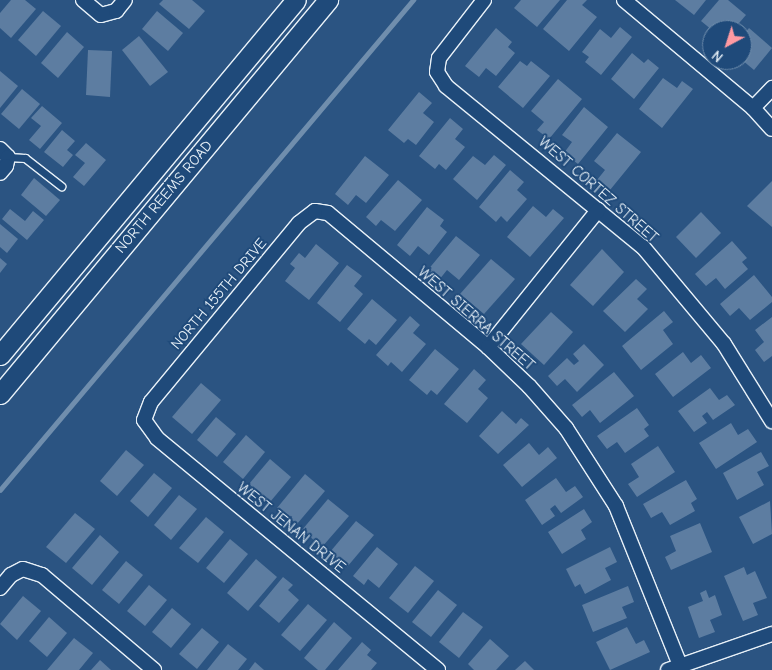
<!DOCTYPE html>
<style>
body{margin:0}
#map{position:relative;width:772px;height:670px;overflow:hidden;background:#2b5482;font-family:"Comic Neue",sans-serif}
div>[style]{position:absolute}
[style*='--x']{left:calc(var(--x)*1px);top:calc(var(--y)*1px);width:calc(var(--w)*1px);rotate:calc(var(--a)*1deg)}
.stream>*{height:4.5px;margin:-2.25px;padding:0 2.25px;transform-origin:2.25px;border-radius:2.25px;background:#708ead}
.building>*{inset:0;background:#5d7da1}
.roads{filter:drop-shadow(1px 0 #e8f1f8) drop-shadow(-1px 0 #e8f1f8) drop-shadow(0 1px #e8f1f8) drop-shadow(0 -1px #e8f1f8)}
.lane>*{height:7px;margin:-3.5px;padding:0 3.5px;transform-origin:3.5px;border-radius:3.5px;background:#1f4a7a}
.street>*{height:14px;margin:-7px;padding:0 7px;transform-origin:7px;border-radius:7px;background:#1f4a7a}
.secondary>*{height:19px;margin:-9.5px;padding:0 9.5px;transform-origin:9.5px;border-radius:9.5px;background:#1f4a7a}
span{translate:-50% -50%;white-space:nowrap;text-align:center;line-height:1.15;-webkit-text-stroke:4px #1f4a7a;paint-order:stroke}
.street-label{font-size:15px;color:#e8f1f8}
.north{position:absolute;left:702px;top:20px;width:50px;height:50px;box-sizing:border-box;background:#1f4a7a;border:1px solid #6f8dac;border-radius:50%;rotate:220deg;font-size:14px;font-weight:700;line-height:20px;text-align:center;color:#e8f1f8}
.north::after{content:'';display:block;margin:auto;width:18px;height:22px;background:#ff9aa2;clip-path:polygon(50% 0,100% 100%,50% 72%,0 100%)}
</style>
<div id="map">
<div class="stream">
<div style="--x:0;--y:490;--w:641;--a:-49.87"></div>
</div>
<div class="building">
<div style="clip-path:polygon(11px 0,25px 0,36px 9px,11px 38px,0 28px,0 13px)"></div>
<div style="clip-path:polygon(163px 0,192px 0,205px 11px,189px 29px,159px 4px)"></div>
<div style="clip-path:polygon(521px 0,560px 0,537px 27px,514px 8px)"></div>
<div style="clip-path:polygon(567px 0,587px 0,582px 5px,597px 17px,569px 51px,543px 29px)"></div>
<div style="clip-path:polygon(675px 0,706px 0,694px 15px)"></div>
<div style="clip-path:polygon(719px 0,728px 0,746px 15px,733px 30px,712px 30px,701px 21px)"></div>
<div style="clip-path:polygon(43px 11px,61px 26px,36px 56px,18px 40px)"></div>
<div style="clip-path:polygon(157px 11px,183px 33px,168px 51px,142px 29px)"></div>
<div style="clip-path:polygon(620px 27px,632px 37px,601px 75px,585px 62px,589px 57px,582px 52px,600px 29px,611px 38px)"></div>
<div style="clip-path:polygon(496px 28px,512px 42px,508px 47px,515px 53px,496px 76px,486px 68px,479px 77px,465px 66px)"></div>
<div style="clip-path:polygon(749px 28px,772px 48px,754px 70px,742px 60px,742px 37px)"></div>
<div style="clip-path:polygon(67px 32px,84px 47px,58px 78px,41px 63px)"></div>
<div style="clip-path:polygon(139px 36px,168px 72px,150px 86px,122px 50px)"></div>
<div style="clip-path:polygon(88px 50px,112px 51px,110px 97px,86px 95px)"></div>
<div style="clip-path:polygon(632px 53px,644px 63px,648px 59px,659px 68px,634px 99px,611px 79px)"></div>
<div style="clip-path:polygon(520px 61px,527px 66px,531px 61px,550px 76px,523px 108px,498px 87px)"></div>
<div style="clip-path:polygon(0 71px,18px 86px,0 108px)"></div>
<div style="clip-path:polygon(663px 78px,677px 88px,682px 81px,693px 89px,662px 128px,639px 109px)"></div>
<div style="clip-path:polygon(558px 79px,582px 99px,549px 139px,537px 130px,544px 122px,531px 111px)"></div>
<div style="clip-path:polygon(22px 89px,40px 104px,19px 129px,1px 114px)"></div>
<div style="clip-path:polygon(419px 92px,432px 103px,423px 113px,434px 122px,416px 145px,408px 139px,404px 143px,388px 130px)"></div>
<div style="clip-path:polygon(42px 106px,62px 123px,40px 149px,29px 140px,41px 126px,31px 118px)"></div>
<div style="clip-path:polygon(584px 107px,608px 127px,578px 164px,564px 153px,572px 142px,562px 135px)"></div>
<div style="clip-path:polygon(450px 118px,463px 129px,455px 139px,465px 147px,446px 170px,439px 164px,435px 169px,419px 156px)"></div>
<div style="clip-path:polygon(62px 130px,75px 141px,67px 150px,73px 155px,63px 167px,44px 152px)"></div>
<div style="clip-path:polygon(617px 133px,641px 152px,610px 190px,597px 180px,605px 170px,594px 161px)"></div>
<div style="clip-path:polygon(86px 143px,106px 160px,84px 186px,73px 177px,85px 163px,75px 155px)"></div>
<div style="clip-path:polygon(494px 155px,506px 165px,477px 200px,453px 179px,473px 156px,485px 165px)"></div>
<div style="clip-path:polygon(365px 156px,389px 175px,366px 203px,356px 195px,348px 205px,335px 194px)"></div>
<div style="clip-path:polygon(510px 170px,524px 182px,517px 190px,527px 199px,507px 222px,501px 216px,496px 222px,479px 207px)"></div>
<div style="clip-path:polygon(34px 178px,60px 200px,46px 216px,21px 195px)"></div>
<div style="clip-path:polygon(398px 180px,422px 200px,395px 231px,381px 220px,376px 226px,366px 217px)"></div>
<div style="clip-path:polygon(772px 181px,772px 227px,747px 206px)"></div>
<div style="clip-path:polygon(533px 206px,546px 217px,553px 209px,564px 218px,530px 257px,507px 237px)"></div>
<div style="clip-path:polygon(427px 207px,444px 220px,440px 226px,447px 232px,429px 255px,418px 246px,410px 256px,397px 245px)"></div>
<div style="clip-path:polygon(10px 209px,25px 221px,33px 211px,44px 220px,27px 240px,2px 219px)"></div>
<div style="clip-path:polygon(701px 212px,721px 233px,696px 258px,676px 237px)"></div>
<div style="clip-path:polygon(0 224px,18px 239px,7px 253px,0 247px)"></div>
<div style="clip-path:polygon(456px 236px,480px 255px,459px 280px,447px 270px,439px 280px,427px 271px)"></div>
<div style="clip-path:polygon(732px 241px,747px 258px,742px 262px,748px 269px,725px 289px,716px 278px,706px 286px,695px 274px)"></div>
<div style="clip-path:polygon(316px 244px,339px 263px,309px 300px,285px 281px,295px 268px,290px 264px,299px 253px,305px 258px)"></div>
<div style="clip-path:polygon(602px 249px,624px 272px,593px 306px,570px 285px)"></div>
<div style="clip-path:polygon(0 258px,7px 264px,0 273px)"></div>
<div style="clip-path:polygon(491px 259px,515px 279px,484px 314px,460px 294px)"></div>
<div style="clip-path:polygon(347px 265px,362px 276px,354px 286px,363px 294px,340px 322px,317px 303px)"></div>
<div style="clip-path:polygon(754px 275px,772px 297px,772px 302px,750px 320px,739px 308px,730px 316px,720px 304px)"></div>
<div style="clip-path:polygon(636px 279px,647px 289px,637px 299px,648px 309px,625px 332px,603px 311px)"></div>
<div style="clip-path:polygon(372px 299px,397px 320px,376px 345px,369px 339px,365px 344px,347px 329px)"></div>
<div style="clip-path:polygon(664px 311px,673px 322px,663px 330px,673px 344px,641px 370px,622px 346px)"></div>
<div style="clip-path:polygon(551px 312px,573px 332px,544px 365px,521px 344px)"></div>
<div style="clip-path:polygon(410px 316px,420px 325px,413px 333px,426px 344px,402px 372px,391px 362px,388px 366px,376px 355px)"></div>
<div style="clip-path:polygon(772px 317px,772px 356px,764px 362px,755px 350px,764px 342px,755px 330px)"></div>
<div style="clip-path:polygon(584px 344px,604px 365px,577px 392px,565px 379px,557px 386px,548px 376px,567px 358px,574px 365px,579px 361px,573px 354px)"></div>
<div style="clip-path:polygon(435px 349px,459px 369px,437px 395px,431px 390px,427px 395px,409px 380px)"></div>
<div style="clip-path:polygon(683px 352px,691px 363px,701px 355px,711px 368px,673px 397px,655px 374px)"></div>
<div style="clip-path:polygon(474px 369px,486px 380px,478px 389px,488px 398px,467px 423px,444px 404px)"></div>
<div style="clip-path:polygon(614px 372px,634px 396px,600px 423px,590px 410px,582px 417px,572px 405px)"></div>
<div style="clip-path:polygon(201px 383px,221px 400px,192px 434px,172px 417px)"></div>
<div style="clip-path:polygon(710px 388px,719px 400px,727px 395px,735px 405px,713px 420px,707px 412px,702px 416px,707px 423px,694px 432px,678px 411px)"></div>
<div style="clip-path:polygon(637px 408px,649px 425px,644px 429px,649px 436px,625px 453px,617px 442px,607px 449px,597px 436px)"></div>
<div style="clip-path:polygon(502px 411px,516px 424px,521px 418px,529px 425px,498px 454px,479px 436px)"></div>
<div style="clip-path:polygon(216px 417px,236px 434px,217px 457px,197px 440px)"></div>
<div style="clip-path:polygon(731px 423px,738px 435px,748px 429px,757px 442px,716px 469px,699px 443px)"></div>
<div style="clip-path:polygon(246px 435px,265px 452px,243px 479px,223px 462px)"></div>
<div style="clip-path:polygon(529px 443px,539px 455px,548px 447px,557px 458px,522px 487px,503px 465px)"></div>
<div style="clip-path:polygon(658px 446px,675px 472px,637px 497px,628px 484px,639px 477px,631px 464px)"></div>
<div style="clip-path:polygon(126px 450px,144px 465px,117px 496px,100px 481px)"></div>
<div style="clip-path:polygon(761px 452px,769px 466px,757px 472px,764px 485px,737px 500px,723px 473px)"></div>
<div style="clip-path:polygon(270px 459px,291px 477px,270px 502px,249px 484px)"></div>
<div style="clip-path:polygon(154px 473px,172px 488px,148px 517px,130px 501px)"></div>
<div style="clip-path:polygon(305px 474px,325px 491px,297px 524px,277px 508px)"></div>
<div style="clip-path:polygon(556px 478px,566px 492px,575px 486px,583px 497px,561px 513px,555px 505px,550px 509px,555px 516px,542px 525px,525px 500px)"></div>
<div style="clip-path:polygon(686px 480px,697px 499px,691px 503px,695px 511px,670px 525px,662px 512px,651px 518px,643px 504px)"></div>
<div style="clip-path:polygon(179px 495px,197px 509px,171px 540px,154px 525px)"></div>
<div style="clip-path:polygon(328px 499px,349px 516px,322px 547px,302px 530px)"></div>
<div style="clip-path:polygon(770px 501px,772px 534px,753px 544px,739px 517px)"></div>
<div style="clip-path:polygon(584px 509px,592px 522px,581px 530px,586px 539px,562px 554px,548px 532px)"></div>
<div style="clip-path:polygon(75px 513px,95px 529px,66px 563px,46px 547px)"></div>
<div style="clip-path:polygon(206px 517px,224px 532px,198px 563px,179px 548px)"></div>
<div style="clip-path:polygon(356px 521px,374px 535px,347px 567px,330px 552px)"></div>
<div style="clip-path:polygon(700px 523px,712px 552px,671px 570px,665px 557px,676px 551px,670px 536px)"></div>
<div style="clip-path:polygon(100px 535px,119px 552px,92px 585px,72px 568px)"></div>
<div style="clip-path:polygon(230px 539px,248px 554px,224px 583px,206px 568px)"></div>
<div style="clip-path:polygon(377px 547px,398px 564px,379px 588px,368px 579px,364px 585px,353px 576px)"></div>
<div style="clip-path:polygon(610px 547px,617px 562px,605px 568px,611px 580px,585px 594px,580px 584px,575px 587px,566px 569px)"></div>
<div style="clip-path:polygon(256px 559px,277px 577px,248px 611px,227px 593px)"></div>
<div style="clip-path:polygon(126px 561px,143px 575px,119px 604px,102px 590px)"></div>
<div style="clip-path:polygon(415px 566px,434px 581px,408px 613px,389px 598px)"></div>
<div style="clip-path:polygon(744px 567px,747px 575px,755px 571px,767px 598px,753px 603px,758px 615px,743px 621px,724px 576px)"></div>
<div style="clip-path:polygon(283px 577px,293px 585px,288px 590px,299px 600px,279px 623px,259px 606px)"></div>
<div style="clip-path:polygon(149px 585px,167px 600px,145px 626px,127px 611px)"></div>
<div style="clip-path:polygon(628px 586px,634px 602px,622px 607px,627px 618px,593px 632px,582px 605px)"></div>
<div style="clip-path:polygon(438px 590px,457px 605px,431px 637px,412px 622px)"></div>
<div style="clip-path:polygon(706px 590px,709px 598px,715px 595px,722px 615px,710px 620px,715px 632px,699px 638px,688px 607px,703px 601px,700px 593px)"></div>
<div style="clip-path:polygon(23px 596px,41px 611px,17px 640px,0 624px)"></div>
<div style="clip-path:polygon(308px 604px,327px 620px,300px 651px,281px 635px)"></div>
<div style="clip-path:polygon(172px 608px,191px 624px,171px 648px,152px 632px)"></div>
<div style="clip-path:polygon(463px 612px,483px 627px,459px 658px,439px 642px)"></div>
<div style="clip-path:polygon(49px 617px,67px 633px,47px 657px,29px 641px)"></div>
<div style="clip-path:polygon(334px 622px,352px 638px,325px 670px,318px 670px,304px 658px)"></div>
<div style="clip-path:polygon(627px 627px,636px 644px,644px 640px,650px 652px,610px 670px,596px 642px)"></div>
<div style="clip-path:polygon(202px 628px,219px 642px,197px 669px,179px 654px)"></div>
<div style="clip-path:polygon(74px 638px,93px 653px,79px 670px,47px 670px)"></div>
<div style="clip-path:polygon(490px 639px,509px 656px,496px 670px,474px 670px,468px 664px)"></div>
<div style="clip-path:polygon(362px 642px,371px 650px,367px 655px,377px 663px,371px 670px,338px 670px)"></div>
<div style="clip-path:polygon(228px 644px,247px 659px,238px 670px,207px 670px)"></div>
<div style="clip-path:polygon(100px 660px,111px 670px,91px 670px)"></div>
<div style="clip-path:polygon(525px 661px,534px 670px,515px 670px)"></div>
<div style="clip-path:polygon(255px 662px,264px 670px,249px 670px)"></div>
</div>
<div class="roads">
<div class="lane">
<div style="--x:8;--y:157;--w:17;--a:3"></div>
<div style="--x:25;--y:158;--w:46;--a:37.9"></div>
</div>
<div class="street">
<div style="--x:83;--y:0;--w:23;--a:40"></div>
<div style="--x:101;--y:15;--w:16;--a:-15"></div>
<div style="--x:116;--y:11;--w:14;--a:-51"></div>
<div style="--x:484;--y:0;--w:73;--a:127.8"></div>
<div style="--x:439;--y:58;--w:14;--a:98"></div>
<div style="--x:437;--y:72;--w:17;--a:57"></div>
<div style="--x:446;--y:86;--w:254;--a:39.3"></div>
<div style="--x:643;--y:247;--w:126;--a:50.1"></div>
<div style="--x:724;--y:344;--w:91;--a:58.1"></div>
<div style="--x:624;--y:0;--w:168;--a:39.9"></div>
<div style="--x:753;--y:108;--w:28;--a:48"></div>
<div style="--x:753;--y:108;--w:28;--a:-46"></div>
<div style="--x:0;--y:149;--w:11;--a:45"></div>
<div style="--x:8;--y:157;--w:9;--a:103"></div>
<div style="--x:6;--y:166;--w:9;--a:131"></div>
<div style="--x:488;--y:347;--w:176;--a:-51.2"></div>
<div style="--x:0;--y:588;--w:17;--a:-50"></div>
<div style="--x:11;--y:575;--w:13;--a:-27"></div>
<div style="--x:23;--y:569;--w:20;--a:18"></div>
<div style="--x:42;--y:575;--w:147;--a:40.3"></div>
<div style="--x:438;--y:670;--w:364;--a:-140.5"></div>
<div style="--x:157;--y:438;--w:22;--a:-126"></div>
<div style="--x:144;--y:420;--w:19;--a:-69"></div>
<div style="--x:151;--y:402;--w:232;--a:-50.4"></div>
<div style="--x:299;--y:223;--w:20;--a:-37"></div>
<div style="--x:315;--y:211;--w:13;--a:9"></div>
<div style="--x:328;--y:213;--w:209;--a:39.9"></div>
<div style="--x:488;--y:347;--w:57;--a:43.6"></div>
<div style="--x:529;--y:386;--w:56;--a:48.6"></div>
<div style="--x:566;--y:428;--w:93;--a:57.3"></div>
<div style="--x:616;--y:506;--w:171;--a:68.1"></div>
<div style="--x:668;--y:670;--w:110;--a:-19.1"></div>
</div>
<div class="secondary">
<div style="--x:0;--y:355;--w:462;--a:-50.2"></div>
<div style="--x:0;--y:394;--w:513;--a:-50.22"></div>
</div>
</div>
<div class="street-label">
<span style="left:598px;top:190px;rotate:41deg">WEST CORTEZ STREET</span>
<span style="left:164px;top:197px;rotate:-50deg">NORTH REEMS ROAD</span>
<span style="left:219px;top:294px;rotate:-50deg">NORTH 155TH DRIVE</span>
<span style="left:476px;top:319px;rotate:41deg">WEST SIERRA STREET</span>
<span style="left:291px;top:528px;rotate:39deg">WEST JENAN DRIVE</span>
</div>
<div class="north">N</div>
</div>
